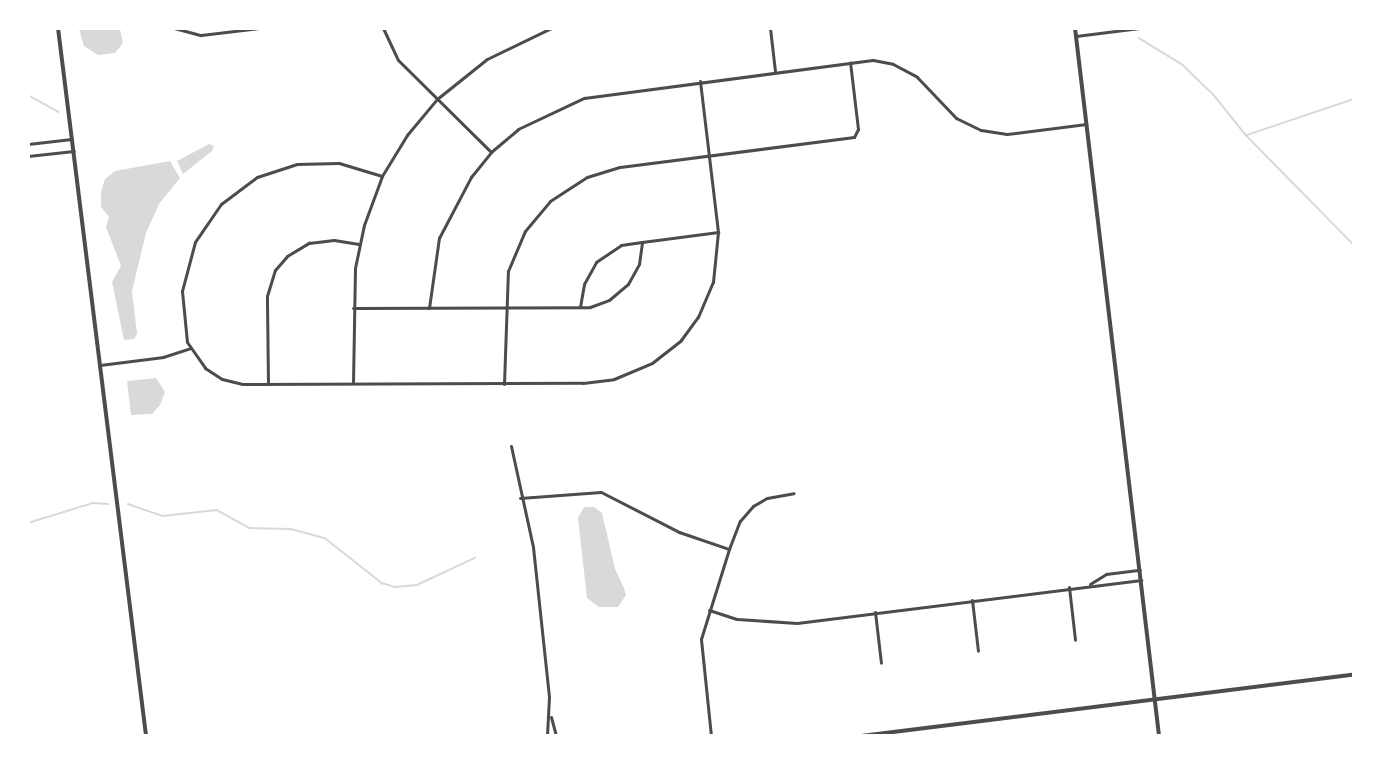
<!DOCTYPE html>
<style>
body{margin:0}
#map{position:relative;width:1382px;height:764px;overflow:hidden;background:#fff;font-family:"Golos Text",sans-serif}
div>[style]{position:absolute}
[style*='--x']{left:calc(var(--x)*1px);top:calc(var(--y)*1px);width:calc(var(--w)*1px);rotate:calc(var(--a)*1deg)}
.water>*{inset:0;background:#d9d9d9}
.stream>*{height:1.5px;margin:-0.75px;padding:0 0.75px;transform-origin:0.75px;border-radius:0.75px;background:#d9d9d9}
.minor>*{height:3px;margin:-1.5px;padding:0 1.5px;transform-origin:1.5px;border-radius:1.5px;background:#4c4c4c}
.tertiary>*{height:4px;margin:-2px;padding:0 2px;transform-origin:2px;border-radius:2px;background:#4c4c4c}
span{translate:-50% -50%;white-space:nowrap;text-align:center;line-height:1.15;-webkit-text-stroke:6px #fff;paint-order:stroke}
.frame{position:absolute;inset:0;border:30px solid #fff;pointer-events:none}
</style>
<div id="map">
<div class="water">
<div style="clip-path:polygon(79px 29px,120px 29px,123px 43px,115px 53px,98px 55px,84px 46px)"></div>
<div style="clip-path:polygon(209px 144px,214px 146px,212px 151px,183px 174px,177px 161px)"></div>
<div style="clip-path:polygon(170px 161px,180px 178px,159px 204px,146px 233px,132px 291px,137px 334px,134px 339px,124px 340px,112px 282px,121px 266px,106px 227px,109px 217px,101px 207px,101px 192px,105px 179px,115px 171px)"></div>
<div style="clip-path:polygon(156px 378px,165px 392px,160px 405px,152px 414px,131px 415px,127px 381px)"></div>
<div style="clip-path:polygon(584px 507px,594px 507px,602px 513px,615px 569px,624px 588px,626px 595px,618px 607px,599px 607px,587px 598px,578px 518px)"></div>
</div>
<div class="stream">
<div style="--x:1139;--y:38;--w:52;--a:31.5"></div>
<div style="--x:1183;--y:65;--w:43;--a:44.1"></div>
<div style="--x:1214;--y:95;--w:51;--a:51.3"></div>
<div style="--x:1246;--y:135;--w:154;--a:45.5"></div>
<div style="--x:28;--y:95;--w:35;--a:29"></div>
<div style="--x:1247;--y:135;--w:113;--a:-18.6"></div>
<div style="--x:128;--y:504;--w:36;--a:19"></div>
<div style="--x:162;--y:516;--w:55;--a:-6.2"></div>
<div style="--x:217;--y:510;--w:37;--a:29"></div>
<div style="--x:249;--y:528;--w:42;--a:1.4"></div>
<div style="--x:291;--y:529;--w:35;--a:15"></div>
<div style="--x:325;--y:538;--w:73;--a:38.3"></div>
<div style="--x:382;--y:583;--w:14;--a:17"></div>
<div style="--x:395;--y:587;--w:22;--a:-5"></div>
<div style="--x:417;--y:585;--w:64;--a:-25"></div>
<div style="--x:28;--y:523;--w:68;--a:-17.1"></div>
<div style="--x:93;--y:503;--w:15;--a:4"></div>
</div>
<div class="minor">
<div style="--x:174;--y:28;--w:28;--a:15"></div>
<div style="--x:201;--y:35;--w:58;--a:-6.9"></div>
<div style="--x:383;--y:28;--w:35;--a:65"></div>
<div style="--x:398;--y:60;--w:131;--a:44.7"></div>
<div style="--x:770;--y:28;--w:43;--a:83.4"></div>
<div style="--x:1076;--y:36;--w:64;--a:-7.2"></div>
<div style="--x:28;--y:144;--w:44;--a:-6.5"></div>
<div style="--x:28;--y:156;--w:46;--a:-6.2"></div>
<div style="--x:382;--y:176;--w:45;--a:-163.2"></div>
<div style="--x:339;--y:163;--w:42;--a:178.6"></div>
<div style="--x:297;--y:164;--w:42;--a:162"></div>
<div style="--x:257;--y:177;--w:45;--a:143.1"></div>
<div style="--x:221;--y:204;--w:46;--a:124.4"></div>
<div style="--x:195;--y:242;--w:51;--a:104.9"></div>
<div style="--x:182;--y:291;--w:51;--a:84.4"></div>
<div style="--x:187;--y:342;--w:32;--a:55"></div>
<div style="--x:205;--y:368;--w:20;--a:33"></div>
<div style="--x:222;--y:379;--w:21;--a:14"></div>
<div style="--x:242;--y:384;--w:341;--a:-0.2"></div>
<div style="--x:583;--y:383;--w:31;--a:-7"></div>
<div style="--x:614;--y:379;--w:41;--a:-22.8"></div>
<div style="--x:652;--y:363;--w:37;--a:-38"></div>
<div style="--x:681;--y:340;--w:29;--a:-54"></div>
<div style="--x:698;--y:317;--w:38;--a:-67"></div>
<div style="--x:713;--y:282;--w:50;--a:-84.3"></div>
<div style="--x:718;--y:232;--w:152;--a:-96.8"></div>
<div style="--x:580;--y:307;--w:23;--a:-80"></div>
<div style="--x:584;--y:284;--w:25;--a:-61"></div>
<div style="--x:596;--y:262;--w:30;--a:-34"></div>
<div style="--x:621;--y:245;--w:21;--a:-8"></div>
<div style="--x:353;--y:308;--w:237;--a:-0.2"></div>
<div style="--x:590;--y:307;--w:20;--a:-20"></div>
<div style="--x:609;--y:300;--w:25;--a:-40"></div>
<div style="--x:628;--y:284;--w:23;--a:-61"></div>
<div style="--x:639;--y:264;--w:22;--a:-82"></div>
<div style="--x:642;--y:242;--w:77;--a:-7.5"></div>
<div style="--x:429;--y:308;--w:71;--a:-81.9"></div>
<div style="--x:439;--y:238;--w:69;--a:-62.3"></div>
<div style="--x:471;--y:177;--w:32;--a:-51"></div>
<div style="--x:491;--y:152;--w:35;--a:-40"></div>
<div style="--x:518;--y:129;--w:73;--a:-25.2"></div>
<div style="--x:584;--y:98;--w:291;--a:-7.5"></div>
<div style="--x:873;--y:60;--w:20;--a:11"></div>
<div style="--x:893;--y:64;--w:27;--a:28"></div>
<div style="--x:917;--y:77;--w:57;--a:46.4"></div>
<div style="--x:956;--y:118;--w:28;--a:26"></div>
<div style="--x:981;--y:130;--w:26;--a:9"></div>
<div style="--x:1007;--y:134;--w:80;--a:-7.2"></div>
<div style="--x:100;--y:365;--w:64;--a:-7.2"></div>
<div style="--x:163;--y:357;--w:28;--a:-18"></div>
<div style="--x:353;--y:383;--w:115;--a:-89"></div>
<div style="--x:355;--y:268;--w:44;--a:-78.2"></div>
<div style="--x:364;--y:225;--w:52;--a:-69.8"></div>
<div style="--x:382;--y:176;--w:48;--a:-58.6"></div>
<div style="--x:407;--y:135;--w:47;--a:-50.2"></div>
<div style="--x:437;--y:99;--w:64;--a:-38.7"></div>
<div style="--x:487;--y:59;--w:71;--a:-25.8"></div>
<div style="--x:268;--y:384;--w:88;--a:-90.7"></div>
<div style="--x:267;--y:296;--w:27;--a:-73"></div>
<div style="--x:275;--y:270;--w:18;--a:-49"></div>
<div style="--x:287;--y:256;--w:26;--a:-31"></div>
<div style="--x:309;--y:243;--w:25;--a:-7"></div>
<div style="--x:334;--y:240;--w:25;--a:9"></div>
<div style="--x:504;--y:384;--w:113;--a:-88"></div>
<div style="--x:508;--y:271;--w:43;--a:-67"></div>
<div style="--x:525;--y:231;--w:39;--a:-50"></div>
<div style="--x:550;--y:201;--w:44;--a:-33"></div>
<div style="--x:587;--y:177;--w:34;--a:-17"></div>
<div style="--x:620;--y:167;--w:236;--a:-7.3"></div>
<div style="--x:854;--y:137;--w:9;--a:-63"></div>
<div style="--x:858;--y:129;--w:67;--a:-96.8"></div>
<div style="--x:511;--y:446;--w:103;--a:77.7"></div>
<div style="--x:533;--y:547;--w:151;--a:83.9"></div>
<div style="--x:549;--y:697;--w:39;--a:93"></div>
<div style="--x:520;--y:498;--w:81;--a:-4.2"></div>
<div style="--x:601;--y:492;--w:88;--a:27.1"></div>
<div style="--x:679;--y:532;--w:53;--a:18.8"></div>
<div style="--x:1090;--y:584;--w:19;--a:-32"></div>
<div style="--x:1106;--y:574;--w:34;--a:-7"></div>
<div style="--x:1069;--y:587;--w:53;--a:83.5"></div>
<div style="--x:972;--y:600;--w:51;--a:83.3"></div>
<div style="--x:709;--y:610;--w:29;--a:18"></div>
<div style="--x:737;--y:619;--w:60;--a:3.8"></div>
<div style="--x:797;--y:623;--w:347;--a:-7.1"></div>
<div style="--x:875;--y:612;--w:51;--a:83.3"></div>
<div style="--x:551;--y:717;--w:20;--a:75"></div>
<div style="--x:711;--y:736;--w:98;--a:-95.9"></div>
<div style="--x:701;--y:639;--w:94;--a:-72.7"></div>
<div style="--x:729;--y:549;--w:30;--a:-69"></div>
<div style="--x:740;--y:521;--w:20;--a:-49"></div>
<div style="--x:753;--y:506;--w:16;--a:-30"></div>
<div style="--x:767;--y:498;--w:27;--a:-10"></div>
</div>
<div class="tertiary">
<div style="--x:58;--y:28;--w:713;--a:82.91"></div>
<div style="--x:1075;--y:28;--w:713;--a:83.23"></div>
<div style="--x:861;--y:736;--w:497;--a:-7.1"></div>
</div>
<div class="frame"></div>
</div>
